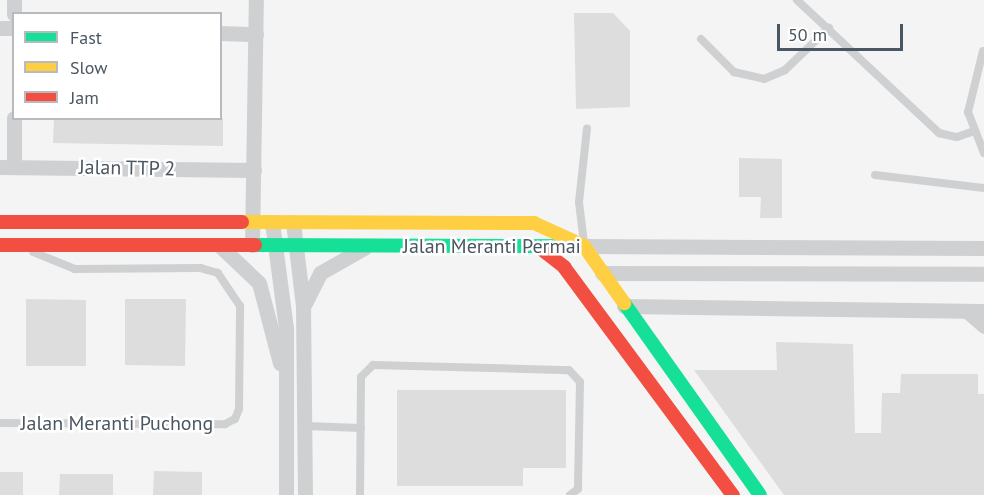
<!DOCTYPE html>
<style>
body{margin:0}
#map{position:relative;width:984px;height:495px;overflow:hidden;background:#f4f4f4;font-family:"PT Sans",sans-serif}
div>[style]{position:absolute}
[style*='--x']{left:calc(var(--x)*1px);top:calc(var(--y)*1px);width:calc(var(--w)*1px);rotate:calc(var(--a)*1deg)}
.building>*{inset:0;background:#ddddde}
.lane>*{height:8px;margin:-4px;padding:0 4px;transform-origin:4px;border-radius:4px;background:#ced0d2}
.street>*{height:15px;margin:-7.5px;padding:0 7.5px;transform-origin:7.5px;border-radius:7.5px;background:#ced0d2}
.fast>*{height:14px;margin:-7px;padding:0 7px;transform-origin:7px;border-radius:7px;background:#16e098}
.slow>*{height:14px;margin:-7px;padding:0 7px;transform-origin:7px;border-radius:7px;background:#ffcf43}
.jam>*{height:14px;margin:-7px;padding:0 7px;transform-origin:7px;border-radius:7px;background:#f24e42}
span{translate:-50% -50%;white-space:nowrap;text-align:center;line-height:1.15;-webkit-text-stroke:5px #fff;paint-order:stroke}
.street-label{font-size:20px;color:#4a5661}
.legend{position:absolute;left:12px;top:12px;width:210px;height:108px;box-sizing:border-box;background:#fff;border:2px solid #b7bbc0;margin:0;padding:8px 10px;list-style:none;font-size:18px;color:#4a5661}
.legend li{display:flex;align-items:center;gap:12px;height:30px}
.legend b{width:30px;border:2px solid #b7bbc0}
.scale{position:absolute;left:777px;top:24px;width:126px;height:27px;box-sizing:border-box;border:3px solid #4a5661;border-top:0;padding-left:8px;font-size:18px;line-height:21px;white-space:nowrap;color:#4a5661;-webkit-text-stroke:4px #fff;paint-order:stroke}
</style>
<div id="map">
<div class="building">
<div style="clip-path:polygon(574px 13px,613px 13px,630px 31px,630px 107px,576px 109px)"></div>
<div style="clip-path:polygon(54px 118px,223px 118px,223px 146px,53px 143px)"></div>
<div style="clip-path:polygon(739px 158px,782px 159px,782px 218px,760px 218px,761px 197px,739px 197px)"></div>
<div style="clip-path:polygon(26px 299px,86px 300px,86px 366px,26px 366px)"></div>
<div style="clip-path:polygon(125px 299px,186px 299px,185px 366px,125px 365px)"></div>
<div style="clip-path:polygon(776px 342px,853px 344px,855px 433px,881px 433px,882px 393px,900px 393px,901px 374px,978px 374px,978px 394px,984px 394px,984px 495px,784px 495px,694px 370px,777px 370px)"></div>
<div style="clip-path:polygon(397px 390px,566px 390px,566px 468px,523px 468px,523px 486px,397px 486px)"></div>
<div style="clip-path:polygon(154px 471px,202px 472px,202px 495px,153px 495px)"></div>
<div style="clip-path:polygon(0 472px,23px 472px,23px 495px,0 495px)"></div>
<div style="clip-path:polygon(60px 474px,113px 474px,113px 495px,59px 495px)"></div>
</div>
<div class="lane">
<div style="--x:797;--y:0;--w:195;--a:43.1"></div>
<div style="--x:939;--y:133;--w:18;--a:13"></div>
<div style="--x:957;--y:137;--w:18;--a:-19"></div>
<div style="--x:701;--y:39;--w:47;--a:45"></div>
<div style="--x:734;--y:72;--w:31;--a:13"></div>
<div style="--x:764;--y:79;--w:23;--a:-23"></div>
<div style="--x:785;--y:70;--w:61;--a:-43.7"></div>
<div style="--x:983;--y:51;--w:63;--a:103.8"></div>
<div style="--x:968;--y:112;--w:44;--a:68.7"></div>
<div style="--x:875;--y:175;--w:110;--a:6.8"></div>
<div style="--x:584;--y:243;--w:41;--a:-97"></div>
<div style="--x:579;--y:202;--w:74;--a:-83.8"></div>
<div style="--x:0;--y:423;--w:225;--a:0.3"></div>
<div style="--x:225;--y:424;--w:11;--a:-27"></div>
<div style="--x:235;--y:419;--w:11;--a:-68"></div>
<div style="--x:239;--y:409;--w:103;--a:-89.4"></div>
<div style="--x:240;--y:306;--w:40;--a:-124"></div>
<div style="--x:218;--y:273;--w:18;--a:-164"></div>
<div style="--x:201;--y:268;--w:126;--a:179.5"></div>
<div style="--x:75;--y:269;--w:45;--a:-158"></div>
<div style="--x:306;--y:426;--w:55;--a:2.1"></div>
<div style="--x:360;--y:495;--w:118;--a:-89.5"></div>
<div style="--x:361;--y:377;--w:17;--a:-45"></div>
<div style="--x:373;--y:365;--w:196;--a:1.5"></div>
<div style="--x:569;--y:370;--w:16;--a:47"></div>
<div style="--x:580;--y:382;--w:107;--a:91.1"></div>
<div style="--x:578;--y:489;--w:10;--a:143"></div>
</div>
<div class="street">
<div style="--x:14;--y:14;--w:14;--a:-90"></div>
<div style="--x:0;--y:28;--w:14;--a:0"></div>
<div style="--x:220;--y:33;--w:36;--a:2"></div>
<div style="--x:0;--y:167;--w:254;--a:0.7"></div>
<div style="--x:14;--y:167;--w:49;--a:-90"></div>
<div style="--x:272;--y:222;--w:108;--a:82.5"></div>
<div style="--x:286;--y:329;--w:166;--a:90"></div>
<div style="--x:293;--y:222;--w:85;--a:83.2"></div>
<div style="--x:303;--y:306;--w:189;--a:89.4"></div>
<div style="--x:219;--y:245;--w:55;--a:43.5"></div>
<div style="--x:259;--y:283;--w:83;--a:75.3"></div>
<div style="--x:252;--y:245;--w:245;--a:-89.1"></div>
<div style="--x:584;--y:246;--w:400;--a:0.3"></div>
<div style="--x:602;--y:273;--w:382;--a:0.1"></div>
<div style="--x:304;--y:305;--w:36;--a:-63"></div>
<div style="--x:320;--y:273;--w:51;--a:-29.6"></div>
<div style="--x:624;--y:306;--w:360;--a:0.8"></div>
<div style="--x:967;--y:311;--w:23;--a:41"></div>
</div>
<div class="fast">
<div style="--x:255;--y:245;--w:325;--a:0.2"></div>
<div style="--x:624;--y:303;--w:235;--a:54.7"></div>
</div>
<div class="slow">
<div style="--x:242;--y:222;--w:292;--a:0.2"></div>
<div style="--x:534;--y:223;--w:55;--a:24.7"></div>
<div style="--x:584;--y:246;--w:70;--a:54.9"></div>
</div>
<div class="jam">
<div style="--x:0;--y:222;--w:242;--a:0"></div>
<div style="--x:0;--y:245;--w:255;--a:0"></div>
<div style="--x:540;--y:248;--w:31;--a:38"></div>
<div style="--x:564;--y:267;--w:284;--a:53.5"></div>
</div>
<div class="street-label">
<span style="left:127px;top:168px;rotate:1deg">Jalan TTP 2</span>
<span style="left:492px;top:246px">Jalan Meranti Permai</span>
<span style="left:117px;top:423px">Jalan Meranti Puchong</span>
</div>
<ul class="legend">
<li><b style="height:8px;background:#16e098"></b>Fast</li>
<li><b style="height:8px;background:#ffcf43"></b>Slow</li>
<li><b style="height:8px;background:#f24e42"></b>Jam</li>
</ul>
<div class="scale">50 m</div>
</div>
